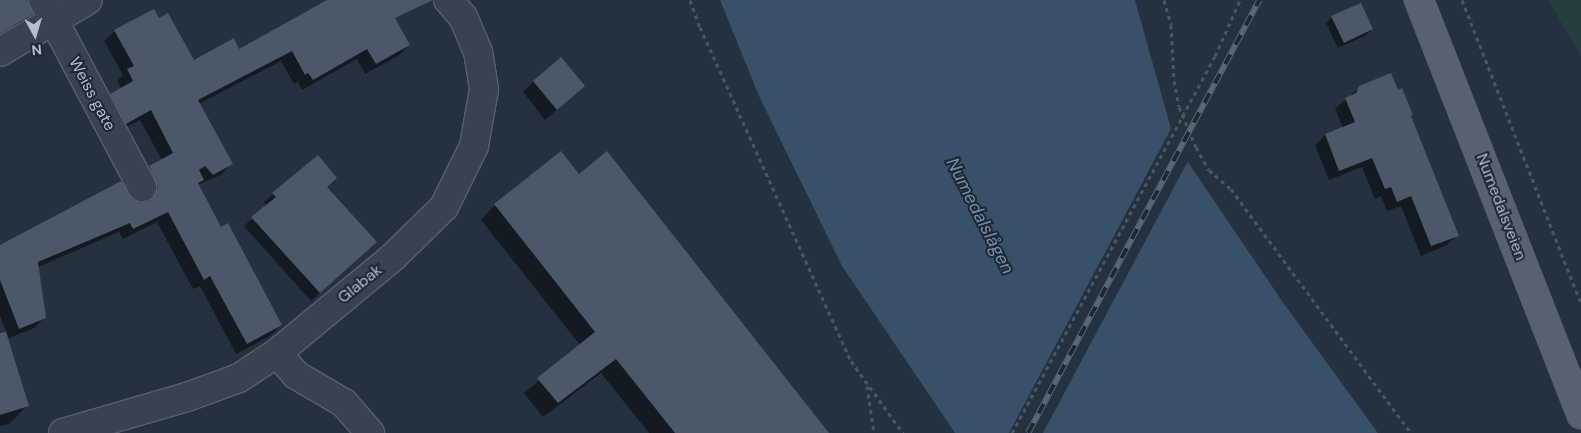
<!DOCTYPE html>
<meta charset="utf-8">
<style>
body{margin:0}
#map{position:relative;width:1581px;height:433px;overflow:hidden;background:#24313f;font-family:"DM Sans",sans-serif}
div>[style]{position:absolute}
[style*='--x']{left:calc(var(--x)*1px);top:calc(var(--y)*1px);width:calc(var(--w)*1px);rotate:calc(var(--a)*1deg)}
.green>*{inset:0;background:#263e40}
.water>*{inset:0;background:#3a4f68}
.pier>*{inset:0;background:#24313f}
.shadow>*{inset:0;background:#0007}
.building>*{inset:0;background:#4a5868}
.path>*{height:3px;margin-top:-1.5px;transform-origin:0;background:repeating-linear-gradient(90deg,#445b5d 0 4px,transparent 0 8px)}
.roads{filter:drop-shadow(1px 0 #56616c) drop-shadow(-1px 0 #56616c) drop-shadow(0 1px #56616c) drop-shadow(0 -1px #56616c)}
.minor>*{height:28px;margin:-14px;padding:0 14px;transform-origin:14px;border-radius:14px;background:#38434f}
.major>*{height:28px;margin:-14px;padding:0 14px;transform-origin:14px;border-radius:14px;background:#56626f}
.rail>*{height:5.5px;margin-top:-2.75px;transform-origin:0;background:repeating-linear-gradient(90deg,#1d2834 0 11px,#5a6776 0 22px);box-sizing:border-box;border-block:1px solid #5a6776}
.path-bridge>*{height:3px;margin-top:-1.5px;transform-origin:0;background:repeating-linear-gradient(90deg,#445b5d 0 4px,transparent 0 8px)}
span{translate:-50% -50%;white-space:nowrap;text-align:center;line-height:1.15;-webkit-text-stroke:4px #1d2834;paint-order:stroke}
.street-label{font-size:16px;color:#b5bec9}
.water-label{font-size:18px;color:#7590ac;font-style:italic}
.north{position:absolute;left:10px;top:10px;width:50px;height:50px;-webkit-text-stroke:4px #1d2834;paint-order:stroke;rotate:174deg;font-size:14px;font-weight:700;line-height:20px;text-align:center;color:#b5bec9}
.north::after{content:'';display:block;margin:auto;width:18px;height:22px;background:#b5bec9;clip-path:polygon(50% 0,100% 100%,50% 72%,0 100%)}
</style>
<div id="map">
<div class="green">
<div style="clip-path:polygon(1548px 0,1581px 0,1581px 56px)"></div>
</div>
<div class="water">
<div style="clip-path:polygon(720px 0,1135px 0,1175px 143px,1282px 301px,1378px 433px,955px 433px,842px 266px,759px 96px)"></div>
</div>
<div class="pier">
<div style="clip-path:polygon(1173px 125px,1178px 142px,1189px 159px,1043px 433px,1009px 433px)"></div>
</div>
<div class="shadow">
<div style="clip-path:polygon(0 0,26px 0,31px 14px,21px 24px,0 37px)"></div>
<div style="clip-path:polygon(330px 0,385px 0,409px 45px,398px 56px,365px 74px,357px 59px,302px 90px,298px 82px,294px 84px,281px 61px,199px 104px,231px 164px,221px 175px,197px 185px,221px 228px,281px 325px,270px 336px,236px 354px,200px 286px,193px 289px,157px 222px,123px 239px,119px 232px,38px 267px,44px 318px,34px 328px,9px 338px,0 316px,0 247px,133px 201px,141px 204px,146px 203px,148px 198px,139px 177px,149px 167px,162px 160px,140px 120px,115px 133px,101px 105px,111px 95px,122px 89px,117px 81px,123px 75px,104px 41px,115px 31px,158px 19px,193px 62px,239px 51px)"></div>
<div style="clip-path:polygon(1332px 17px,1372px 29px,1366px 35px,1338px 48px,1326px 23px)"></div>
<div style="clip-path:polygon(534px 81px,584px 86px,545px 120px,523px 92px)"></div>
<div style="clip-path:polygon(1360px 87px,1410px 116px,1457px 235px,1447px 245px,1421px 256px,1401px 206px,1387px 211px,1381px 196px,1375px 199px,1362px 167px,1329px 180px,1315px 145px,1325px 135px,1343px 128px,1335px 109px)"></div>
<div style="clip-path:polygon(561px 153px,578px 175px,827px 433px,649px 433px,601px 373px,543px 417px,524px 393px,580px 345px,481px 220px,495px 205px)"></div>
<div style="clip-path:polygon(326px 188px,367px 251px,311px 301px,244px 226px,267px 205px,264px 202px,273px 194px)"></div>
<div style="clip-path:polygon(0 352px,27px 406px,9px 424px,0 426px)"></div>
</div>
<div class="building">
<div style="clip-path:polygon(0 0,27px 0,33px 14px,0 34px)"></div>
<div style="clip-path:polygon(327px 0,433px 0,395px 18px,410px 45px,376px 64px,367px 49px,313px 80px,308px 73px,305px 75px,292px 51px,198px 100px,233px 164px,213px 175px,205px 166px,199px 170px,204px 180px,198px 183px,221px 227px,228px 223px,282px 325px,247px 344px,210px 276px,204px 280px,168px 212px,133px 229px,130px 223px,38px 262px,46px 318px,19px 329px,0 280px,0 245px,121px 181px,133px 200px,141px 203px,150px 201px,155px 195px,158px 187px,149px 166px,173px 153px,151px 110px,126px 124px,110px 94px,133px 81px,127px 69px,134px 66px,114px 30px,154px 9px,159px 18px,168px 13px,194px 60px,234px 38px,239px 49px)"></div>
<div style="clip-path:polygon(1361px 3px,1373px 29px,1344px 43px,1331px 16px)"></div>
<div style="clip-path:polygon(561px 57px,585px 86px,557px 110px,533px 81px)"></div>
<div style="clip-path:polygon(1391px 73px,1398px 90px,1402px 88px,1413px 115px,1411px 116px,1459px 236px,1431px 246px,1411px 196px,1397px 202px,1391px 187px,1385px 189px,1372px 158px,1339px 171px,1325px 134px,1355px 122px,1345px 98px,1356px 93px,1359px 86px)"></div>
<div style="clip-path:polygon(561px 151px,579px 174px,607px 151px,829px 433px,675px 433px,616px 359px,558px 403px,537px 378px,595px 332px,494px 204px)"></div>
<div style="clip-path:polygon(318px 155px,337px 178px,327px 187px,377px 242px,320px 293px,251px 217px,276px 197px,272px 193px)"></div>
<div style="clip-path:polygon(6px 332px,29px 406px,0 415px,0 333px)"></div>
</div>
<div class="path">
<div style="--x:690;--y:0;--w:29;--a:70"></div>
<div style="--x:700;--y:27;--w:367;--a:65.7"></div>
<div style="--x:851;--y:361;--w:89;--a:54.2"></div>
<div style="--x:1164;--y:0;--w:26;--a:74"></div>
<div style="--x:1171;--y:25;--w:56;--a:86.9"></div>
<div style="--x:1174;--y:81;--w:26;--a:79"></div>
<div style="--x:1179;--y:107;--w:43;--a:67"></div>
<div style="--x:1196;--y:147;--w:26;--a:61"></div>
<div style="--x:1209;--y:170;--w:29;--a:41"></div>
<div style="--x:1231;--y:189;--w:303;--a:53.6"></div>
<div style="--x:1462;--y:0;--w:326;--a:68.6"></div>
<div style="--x:1215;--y:56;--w:61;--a:-65.9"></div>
<div style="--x:867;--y:386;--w:48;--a:81.5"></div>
</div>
<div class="roads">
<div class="minor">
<div style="--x:43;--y:0;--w:212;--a:62.1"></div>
<div style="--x:0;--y:52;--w:102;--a:-30.6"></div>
<div style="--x:277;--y:353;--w:29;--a:49"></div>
<div style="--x:296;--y:375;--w:56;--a:30.3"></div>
<div style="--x:344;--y:403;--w:40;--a:49"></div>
<div style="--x:63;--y:433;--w:129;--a:-16.2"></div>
<div style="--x:187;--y:397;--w:55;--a:-20.1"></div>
<div style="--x:239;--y:378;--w:45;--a:-33.3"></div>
<div style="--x:277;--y:353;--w:151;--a:-39.6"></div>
<div style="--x:393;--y:257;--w:71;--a:-44.4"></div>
<div style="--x:444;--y:207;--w:68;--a:-63.8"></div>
<div style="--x:474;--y:146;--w:58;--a:-80"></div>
<div style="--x:484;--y:89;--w:37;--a:-99"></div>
<div style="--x:478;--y:52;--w:38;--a:-113"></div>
<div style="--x:463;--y:17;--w:23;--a:-131"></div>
</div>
<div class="major">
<div style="--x:1419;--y:0;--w:445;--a:68.6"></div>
</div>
</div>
<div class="rail">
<div style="--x:1028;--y:433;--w:491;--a:-61.9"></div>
</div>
<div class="path-bridge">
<div style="--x:1012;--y:433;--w:428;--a:-61.7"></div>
</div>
<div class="street-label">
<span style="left:92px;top:94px;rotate:62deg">Weiss gate</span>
<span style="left:1501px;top:207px;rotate:69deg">Numedalsveien</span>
<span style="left:360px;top:284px;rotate:-39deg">Glabak</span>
</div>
<div class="water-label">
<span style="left:980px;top:216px;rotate:63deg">Numedalslågen</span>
</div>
<div class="north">N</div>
</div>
